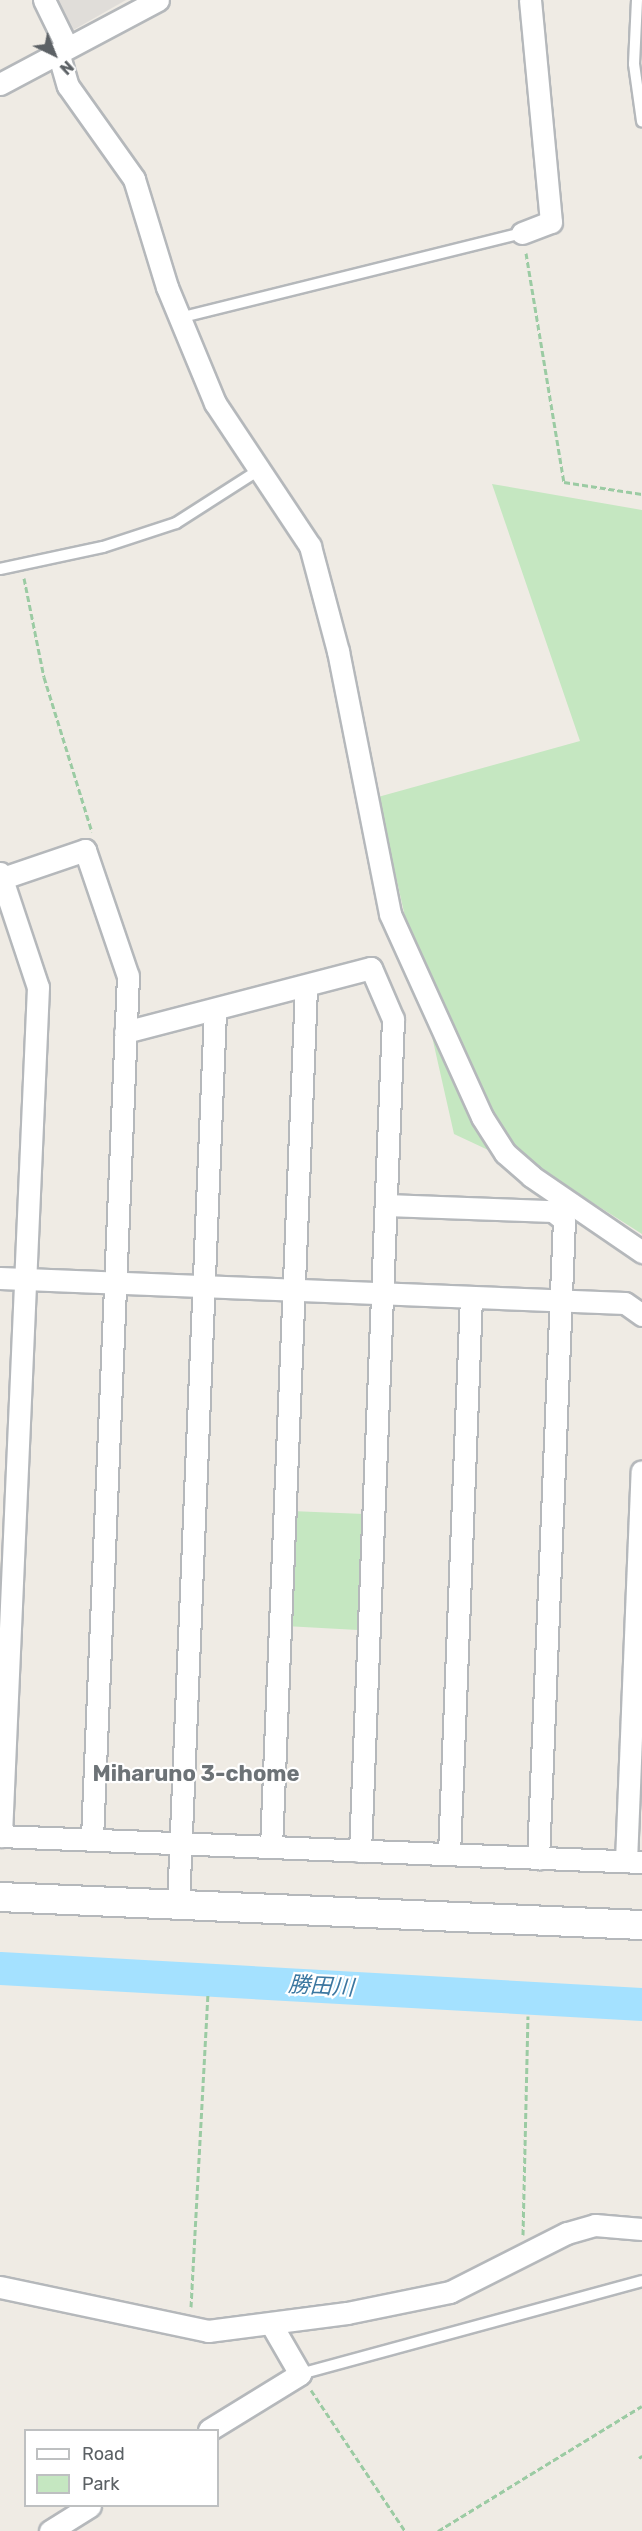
<!DOCTYPE html>
<meta charset="utf-8">
<style>
body{margin:0}
#map{position:relative;width:642px;height:2531px;overflow:hidden;background:#efebe4;font-family:Rubik,"Noto Sans JP",sans-serif}
div>[style]{position:absolute}
[style*='--x']{left:calc(var(--x)*1px);top:calc(var(--y)*1px);width:calc(var(--w)*1px);rotate:calc(var(--a)*1deg)}
.industrial>*{inset:0;background:#e0ddd9}
.green>*{inset:0;background:#c5e7c1}
.river>*{height:33px;margin:-16.5px;padding:0 16.5px;transform-origin:16.5px;border-radius:16.5px;background:#a4e1ff}
.path>*{height:3px;margin-top:-1.5px;transform-origin:0;background:repeating-linear-gradient(90deg,#9bcba3 0 6px,transparent 0 9px)}
.roads{filter:drop-shadow(2px 0 #b5b8bb) drop-shadow(-2px 0 #b5b8bb) drop-shadow(0 2px #b5b8bb) drop-shadow(0 -2px #b5b8bb)}
.lane>*{height:10px;margin:-5px;padding:0 5px;transform-origin:5px;border-radius:5px;background:#fff}
.street>*{height:21px;margin:-10.5px;padding:0 10.5px;transform-origin:10.5px;border-radius:10.5px;background:#fff}
.secondary>*{height:28px;margin:-14px;padding:0 14px;transform-origin:14px;border-radius:14px;background:#fff}
span{translate:-50% -50%;white-space:nowrap;text-align:center;line-height:1.15;-webkit-text-stroke:4.5px #fff;paint-order:stroke}
.neighbourhood-label{font-size:22px;color:#6d7377;font-weight:700}
.water-label{font-size:22px;color:#3b77a0;font-style:italic}
.legend{position:absolute;left:24px;top:2429px;width:195px;height:78px;box-sizing:border-box;background:#fff;border:2px solid #bec0c1;margin:0;padding:8px 10px;list-style:none;font-size:18px;color:#5c6165}
.legend li{display:flex;align-items:center;gap:12px;height:30px}
.legend b{width:30px;border:2px solid #bec0c1}
.north{position:absolute;left:24px;top:24px;width:60px;height:60px;-webkit-text-stroke:4px #fff;paint-order:stroke;rotate:137deg;font-size:16px;font-weight:700;line-height:24px;text-align:center;color:#5c6165}
.north::after{content:'';display:block;margin:auto;width:21px;height:27px;background:#5c6165;clip-path:polygon(50% 0,100% 100%,50% 72%,0 100%)}
</style>
<div id="map">
<div class="industrial">
<div style="clip-path:polygon(56px 0,126px 0,68px 33px)"></div>
</div>
<div class="green">
<div style="clip-path:polygon(492px 484px,642px 510px,642px 1234px,571px 1189px,454px 1134px,378px 797px,580px 741px)"></div>
<div style="clip-path:polygon(291px 1511px,364px 1514px,358px 1630px,285px 1626px)"></div>
</div>
<div class="river">
<div style="--x:0;--y:1968;--w:643;--a:3.21"></div>
</div>
<div class="path">
<div style="--x:526;--y:253;--w:232;--a:80.6"></div>
<div style="--x:564;--y:482;--w:79;--a:8.7"></div>
<div style="--x:24;--y:578;--w:101;--a:78.6"></div>
<div style="--x:44;--y:677;--w:162;--a:72.8"></div>
<div style="--x:523;--y:2235;--w:219;--a:-88.7"></div>
<div style="--x:191;--y:2307;--w:312;--a:-86.9"></div>
<div style="--x:311;--y:2390;--w:169;--a:56.3"></div>
<div style="--x:639;--y:2458;--w:4;--a:-34"></div>
<div style="--x:438;--y:2531;--w:239;--a:-31.5"></div>
</div>
<div class="roads">
<div class="lane">
<div style="--x:637;--y:0;--w:64;--a:92.7"></div>
<div style="--x:634;--y:64;--w:58;--a:82"></div>
<div style="--x:179;--y:318;--w:353;--a:-13.9"></div>
<div style="--x:0;--y:569;--w:105;--a:-12.1"></div>
<div style="--x:103;--y:547;--w:77;--a:-18.2"></div>
<div style="--x:176;--y:523;--w:98;--a:-32.6"></div>
<div style="--x:300;--y:2374;--w:354;--a:-15.2"></div>
</div>
<div class="street">
<div style="--x:44;--y:0;--w:52;--a:63.9"></div>
<div style="--x:58;--y:52;--w:35;--a:74"></div>
<div style="--x:68;--y:86;--w:114;--a:54.6"></div>
<div style="--x:134;--y:179;--w:113;--a:73"></div>
<div style="--x:167;--y:287;--w:126;--a:67.5"></div>
<div style="--x:215;--y:403;--w:172;--a:56.4"></div>
<div style="--x:310;--y:546;--w:109;--a:75.1"></div>
<div style="--x:338;--y:651;--w:268;--a:78.8"></div>
<div style="--x:390;--y:914;--w:223;--a:65.6"></div>
<div style="--x:482;--y:1117;--w:43;--a:57.4"></div>
<div style="--x:505;--y:1153;--w:35;--a:41"></div>
<div style="--x:531;--y:1176;--w:135;--a:34.4"></div>
<div style="--x:0;--y:84;--w:179;--a:-28"></div>
<div style="--x:522;--y:233;--w:31;--a:-21"></div>
<div style="--x:551;--y:222;--w:223;--a:-95.4"></div>
<div style="--x:0;--y:873;--w:120;--a:71.6"></div>
<div style="--x:38;--y:987;--w:850;--a:92.5"></div>
<div style="--x:0;--y:879;--w:90;--a:-18.8"></div>
<div style="--x:85;--y:850;--w:133;--a:71.2"></div>
<div style="--x:128;--y:976;--w:865;--a:92.39"></div>
<div style="--x:125;--y:1032;--w:254;--a:-14.6"></div>
<div style="--x:371;--y:968;--w:56;--a:66.7"></div>
<div style="--x:393;--y:1019;--w:833;--a:92.27"></div>
<div style="--x:386;--y:1205;--w:167;--a:2.1"></div>
<div style="--x:553;--y:1211;--w:14;--a:39"></div>
<div style="--x:564;--y:1220;--w:639;--a:92.33"></div>
<div style="--x:0;--y:1278;--w:625;--a:2.29"></div>
<div style="--x:625;--y:1303;--w:21;--a:35"></div>
<div style="--x:0;--y:1836;--w:643;--a:2.32"></div>
<div style="--x:271;--y:1847;--w:862;--a:-87.67"></div>
<div style="--x:449;--y:1854;--w:557;--a:-87.74"></div>
<div style="--x:626;--y:1861;--w:390;--a:-87.7"></div>
<div style="--x:178;--y:1905;--w:896;--a:-87.63"></div>
<div style="--x:0;--y:2287;--w:213;--a:11.9"></div>
<div style="--x:208;--y:2331;--w:140;--a:-7.4"></div>
<div style="--x:347;--y:2313;--w:105;--a:-11.5"></div>
<div style="--x:450;--y:2292;--w:131;--a:-26.8"></div>
<div style="--x:567;--y:2233;--w:29;--a:-16"></div>
<div style="--x:595;--y:2225;--w:47;--a:4.9"></div>
<div style="--x:209;--y:2430;--w:107;--a:-31.6"></div>
<div style="--x:300;--y:2374;--w:58;--a:-120.1"></div>
<div style="--x:50;--y:2531;--w:47;--a:-32"></div>
</div>
<div class="secondary">
<div style="--x:0;--y:1897;--w:643;--a:2.5"></div>
</div>
</div>
<div class="neighbourhood-label">
<span style="left:196px;top:1774px">Miharuno 3-chome</span>
</div>
<div class="water-label">
<span style="left:321px;top:1986px;rotate:3deg">勝田川</span>
</div>
<ul class="legend">
<li><b style="height:8px;background:#fff"></b>Road</li>
<li><b style="height:16px;background:#c5e7c1"></b>Park</li>
</ul>
<div class="north">N</div>
</div>
